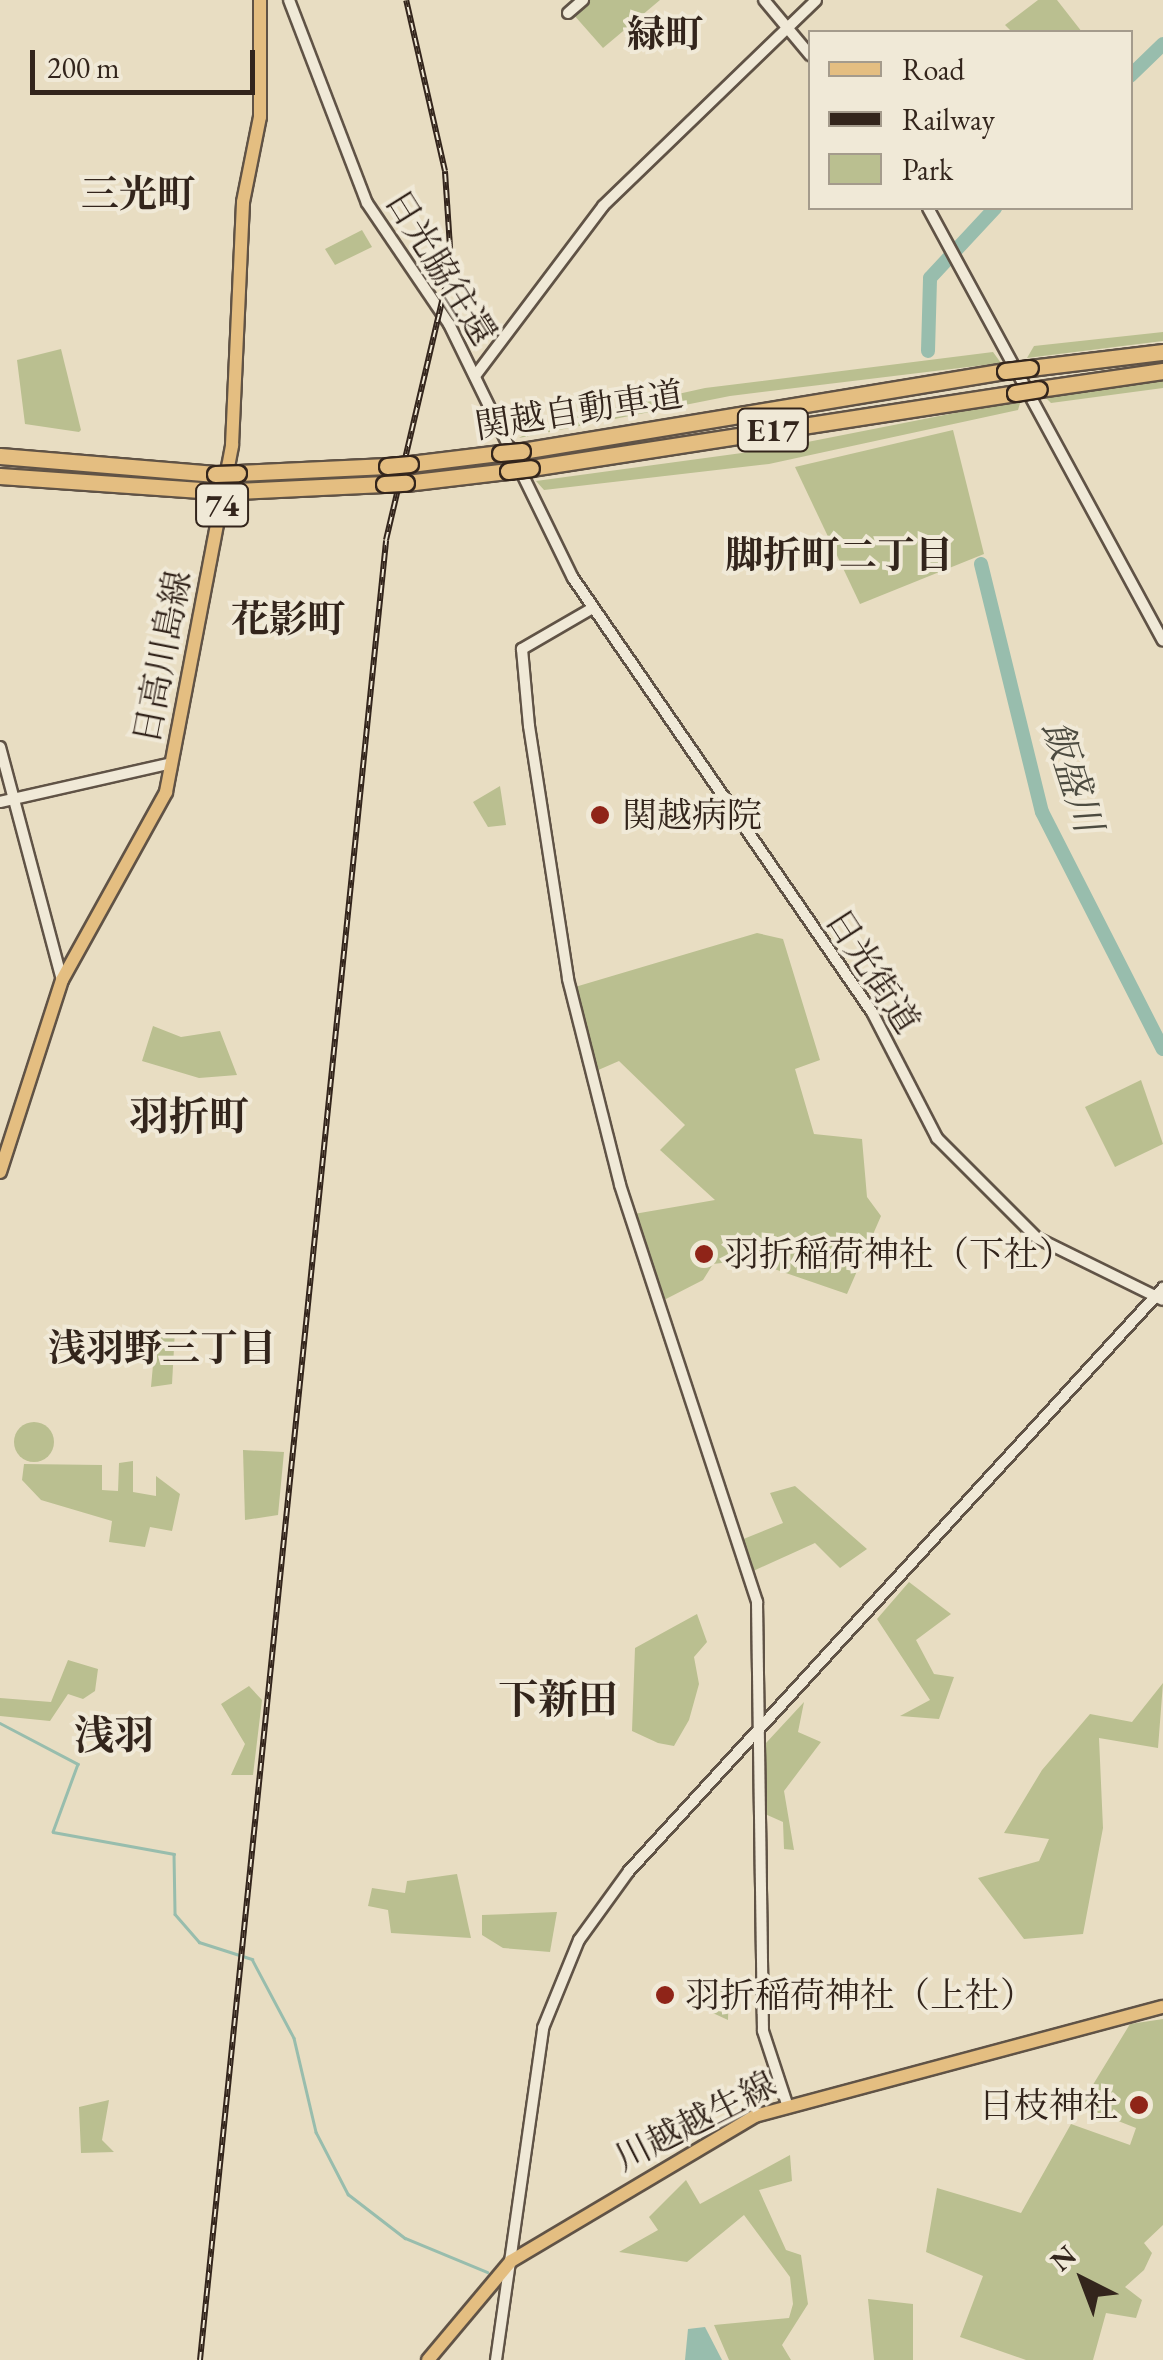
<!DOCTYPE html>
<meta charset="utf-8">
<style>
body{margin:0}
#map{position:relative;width:1163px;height:2360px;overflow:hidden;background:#e8ddc2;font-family:"EB Garamond","Noto Serif JP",serif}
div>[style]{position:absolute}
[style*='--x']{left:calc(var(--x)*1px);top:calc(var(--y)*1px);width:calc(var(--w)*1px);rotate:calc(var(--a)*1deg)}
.green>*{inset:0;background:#babf90}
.round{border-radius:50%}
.water>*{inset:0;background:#98bdad}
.stream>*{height:2.5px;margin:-1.25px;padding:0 1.25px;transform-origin:1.25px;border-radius:1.25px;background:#98bdad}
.river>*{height:14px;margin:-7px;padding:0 7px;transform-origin:7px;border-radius:7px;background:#98bdad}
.roads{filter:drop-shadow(2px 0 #605346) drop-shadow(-2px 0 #605346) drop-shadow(0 2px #605346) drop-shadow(0 -2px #605346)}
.minor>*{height:10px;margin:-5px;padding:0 5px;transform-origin:5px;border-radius:5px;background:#f0e9d7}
.major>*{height:12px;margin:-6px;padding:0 6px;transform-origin:6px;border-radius:6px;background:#e4be81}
.highway>*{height:15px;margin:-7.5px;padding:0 7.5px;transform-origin:7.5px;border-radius:7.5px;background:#e4be81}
.rail>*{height:6px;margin-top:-3px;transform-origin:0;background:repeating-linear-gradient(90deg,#f0e9d7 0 8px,#33251c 0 16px);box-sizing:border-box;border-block:2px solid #33251c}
.bridges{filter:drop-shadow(2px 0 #33251c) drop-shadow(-2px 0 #33251c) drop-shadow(0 2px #33251c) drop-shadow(0 -2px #33251c)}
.highway-bridge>*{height:15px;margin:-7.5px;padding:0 7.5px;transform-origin:7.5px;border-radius:7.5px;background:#e4be81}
.dots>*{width:28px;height:28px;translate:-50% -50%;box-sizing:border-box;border:5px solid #f0e9d7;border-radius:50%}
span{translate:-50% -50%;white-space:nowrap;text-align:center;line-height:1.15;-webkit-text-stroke:8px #f0e9d7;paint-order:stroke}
.shield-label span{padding:2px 8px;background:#f0e9d7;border:2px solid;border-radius:8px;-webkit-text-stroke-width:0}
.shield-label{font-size:32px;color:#33251c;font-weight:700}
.street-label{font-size:35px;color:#33251c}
.poi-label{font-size:35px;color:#33251c}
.left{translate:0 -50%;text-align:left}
.right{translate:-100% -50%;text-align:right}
.neighbourhood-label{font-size:38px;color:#33251c;font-weight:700}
.water-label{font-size:38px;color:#4c4b40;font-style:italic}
.quarter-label{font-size:40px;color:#33251c;font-weight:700}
.legend{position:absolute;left:808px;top:30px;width:325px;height:180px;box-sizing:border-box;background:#f0e9d7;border:2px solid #a49b8c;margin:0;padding:12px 18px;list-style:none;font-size:30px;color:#33251c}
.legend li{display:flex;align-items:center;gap:20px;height:50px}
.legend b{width:50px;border:2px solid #a49b8c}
.north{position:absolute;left:1033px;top:2230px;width:100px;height:100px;-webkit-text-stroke:8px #f0e9d7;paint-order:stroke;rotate:318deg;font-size:28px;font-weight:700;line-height:40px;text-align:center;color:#33251c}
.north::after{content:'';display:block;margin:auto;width:35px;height:45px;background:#33251c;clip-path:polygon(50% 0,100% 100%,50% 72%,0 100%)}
.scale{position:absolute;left:30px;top:50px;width:225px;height:45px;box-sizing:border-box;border:5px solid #33251c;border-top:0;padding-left:12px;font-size:30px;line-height:35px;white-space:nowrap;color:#33251c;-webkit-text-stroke:8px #f0e9d7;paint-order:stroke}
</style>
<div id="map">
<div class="green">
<div style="clip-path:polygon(589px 0,660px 0,603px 48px,573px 14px)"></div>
<div style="clip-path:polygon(1038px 0,1057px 0,1082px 32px,1012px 32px,1005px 25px)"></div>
<div style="clip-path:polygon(362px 230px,372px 247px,335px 265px,325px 249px)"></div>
<div style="clip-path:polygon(1163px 332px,1163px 341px,1027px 358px,1034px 346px)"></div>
<div style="clip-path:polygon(61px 349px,81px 430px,79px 432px,25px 424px,17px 360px)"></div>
<div style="clip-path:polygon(993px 352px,1001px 363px,730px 396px,519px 438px,543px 424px,705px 388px)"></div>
<div style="clip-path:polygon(1163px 380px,1163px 388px,1051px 403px,1044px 396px)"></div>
<div style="clip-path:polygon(1021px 400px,1018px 410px,769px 464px,544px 490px,536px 481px,772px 449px)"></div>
<div style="clip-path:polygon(953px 430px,984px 554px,860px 604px,795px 467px)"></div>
<div style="clip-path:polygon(500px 786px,506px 825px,488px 827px,473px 802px)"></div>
<div style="clip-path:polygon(757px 933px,783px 939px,820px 1060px,795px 1069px,814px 1134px,862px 1139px,867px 1197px,881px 1216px,847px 1294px,748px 1260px,713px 1264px,703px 1280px,664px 1300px,634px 1214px,715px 1200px,660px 1150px,685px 1125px,619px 1061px,596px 1071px,575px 987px)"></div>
<div style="clip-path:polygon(153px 1026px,181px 1037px,220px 1031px,237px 1075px,199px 1078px,142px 1061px)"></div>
<div style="clip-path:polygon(1141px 1080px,1163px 1144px,1115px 1167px,1085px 1107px)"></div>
<div style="clip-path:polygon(175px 1330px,172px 1384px,151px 1387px,156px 1332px)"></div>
<div class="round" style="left:14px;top:1422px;width:40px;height:40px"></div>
<div style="clip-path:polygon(243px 1450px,284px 1452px,278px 1515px,245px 1520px)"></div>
<div style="clip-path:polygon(133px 1461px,133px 1492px,156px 1496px,156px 1476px,180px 1494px,172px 1531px,150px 1527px,145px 1547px,109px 1542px,112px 1521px,41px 1500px,22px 1480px,24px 1464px,102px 1465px,102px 1490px,118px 1491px,119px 1463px)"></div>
<div style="clip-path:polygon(795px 1486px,867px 1549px,840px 1568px,815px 1543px,751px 1572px,741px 1540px,783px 1523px,770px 1493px)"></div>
<div style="clip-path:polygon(909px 1582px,951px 1614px,916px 1640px,934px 1674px,954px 1677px,939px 1719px,900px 1716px,930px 1700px,877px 1619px)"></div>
<div style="clip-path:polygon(697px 1614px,707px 1642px,694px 1657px,699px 1684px,689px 1720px,674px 1746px,658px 1743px,632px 1731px,635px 1648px)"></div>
<div style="clip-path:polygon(68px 1660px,98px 1669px,95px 1691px,83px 1699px,68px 1694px,50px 1721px,0 1716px,0 1698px,51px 1702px)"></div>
<div style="clip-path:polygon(1163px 1683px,1158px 1748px,1099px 1738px,1103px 1828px,1083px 1934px,1024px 1939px,978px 1878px,1039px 1861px,1049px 1839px,1004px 1833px,1042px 1770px,1090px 1714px,1132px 1722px)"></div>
<div style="clip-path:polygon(249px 1686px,262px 1700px,253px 1775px,231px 1775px,245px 1744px,221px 1704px)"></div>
<div style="clip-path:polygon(804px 1702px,798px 1732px,821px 1742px,784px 1791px,794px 1850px,784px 1849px,783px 1822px,765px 1814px,766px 1743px)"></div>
<div style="clip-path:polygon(457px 1874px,471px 1938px,391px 1933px,388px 1910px,368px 1906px,372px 1888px,405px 1893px,407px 1881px)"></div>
<div style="clip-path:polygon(557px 1912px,550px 1952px,503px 1948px,482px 1935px,482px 1915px)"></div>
<div style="clip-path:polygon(699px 1976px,729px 1983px,728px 2020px,691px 2003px)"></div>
<div style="clip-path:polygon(1163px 2019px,1163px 2225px,1144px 2243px,1152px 2253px,1144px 2270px,1125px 2287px,1142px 2300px,1136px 2318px,1106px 2313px,1093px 2360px,1026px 2360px,960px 2337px,983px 2276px,926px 2252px,937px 2188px,1021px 2213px,1071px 2124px,1130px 2145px,1136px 2128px,1080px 2106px,1130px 2024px)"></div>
<div style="clip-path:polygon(109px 2100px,102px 2140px,114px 2152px,81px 2153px,79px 2107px)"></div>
<div style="clip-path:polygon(790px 2155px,792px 2181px,759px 2190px,786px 2250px,801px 2255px,808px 2304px,782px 2345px,791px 2360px,729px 2360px,714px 2325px,789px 2318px,793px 2304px,790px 2277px,744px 2215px,687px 2262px,619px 2252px,658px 2230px,649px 2217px,686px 2180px,700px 2204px)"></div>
<div style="clip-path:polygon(868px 2299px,913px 2304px,913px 2360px,874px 2360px)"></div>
</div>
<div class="water">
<div style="clip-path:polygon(705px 2327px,722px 2360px,685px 2360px,688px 2329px)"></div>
</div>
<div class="stream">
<div style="--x:0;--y:1723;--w:88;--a:27.7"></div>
<div style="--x:78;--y:1764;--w:72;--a:110.2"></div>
<div style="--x:53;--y:1832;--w:123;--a:10.3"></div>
<div style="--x:174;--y:1854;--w:60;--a:89"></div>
<div style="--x:175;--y:1914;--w:37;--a:49"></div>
<div style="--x:199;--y:1942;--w:56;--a:17.8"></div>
<div style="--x:252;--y:1959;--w:89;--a:62"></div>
<div style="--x:294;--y:2038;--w:97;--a:76.8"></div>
<div style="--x:316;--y:2132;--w:70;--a:62.7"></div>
<div style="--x:348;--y:2194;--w:72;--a:37.7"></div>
<div style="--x:405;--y:2238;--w:89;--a:22.5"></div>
</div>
<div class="river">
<div style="--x:1130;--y:76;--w:46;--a:-44.1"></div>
<div style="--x:928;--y:351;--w:73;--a:-88.4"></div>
<div style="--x:930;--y:278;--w:96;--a:-47.1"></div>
<div style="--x:981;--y:564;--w:255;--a:76.2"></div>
<div style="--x:1042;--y:812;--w:266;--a:63"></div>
</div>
<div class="roads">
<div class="minor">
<div style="--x:289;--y:0;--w:217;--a:69"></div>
<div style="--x:367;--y:203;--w:146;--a:55.9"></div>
<div style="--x:449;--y:324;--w:283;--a:64"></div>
<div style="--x:573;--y:578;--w:527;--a:55.44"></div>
<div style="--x:872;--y:1012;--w:142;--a:62.7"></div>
<div style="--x:937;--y:1138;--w:141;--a:45"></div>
<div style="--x:1037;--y:1238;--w:140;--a:26.2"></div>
<div style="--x:764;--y:0;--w:72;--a:50.1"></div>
<div style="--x:568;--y:13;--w:20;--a:-41"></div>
<div style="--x:928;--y:208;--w:492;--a:61.5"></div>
<div style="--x:475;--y:376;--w:213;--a:-53"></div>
<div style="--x:603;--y:206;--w:296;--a:-44"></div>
<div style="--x:591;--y:609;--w:80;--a:149.9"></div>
<div style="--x:522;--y:649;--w:77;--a:84.8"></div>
<div style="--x:529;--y:726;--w:256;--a:81.2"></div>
<div style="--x:568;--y:979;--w:212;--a:75.8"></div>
<div style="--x:620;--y:1185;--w:439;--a:71.8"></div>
<div style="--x:757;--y:1602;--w:429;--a:89.2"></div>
<div style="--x:763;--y:2031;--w:77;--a:71.8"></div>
<div style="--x:0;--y:747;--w:241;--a:75.1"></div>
<div style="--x:0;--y:802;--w:176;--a:-12.8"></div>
<div style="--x:496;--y:2360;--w:335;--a:-81.9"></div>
<div style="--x:543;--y:2028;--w:95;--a:-67.8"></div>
<div style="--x:579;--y:1940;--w:85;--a:-54.1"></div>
<div style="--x:629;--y:1871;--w:791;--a:-47.51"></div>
</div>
<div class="major">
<div style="--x:0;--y:1172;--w:202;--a:-72.1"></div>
<div style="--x:62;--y:980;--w:215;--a:-61"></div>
<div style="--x:166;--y:792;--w:353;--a:-79.2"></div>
<div style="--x:232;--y:445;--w:243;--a:-87.4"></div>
<div style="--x:243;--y:202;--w:87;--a:-78.7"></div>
<div style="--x:260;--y:117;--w:117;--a:-90"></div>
<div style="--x:428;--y:2360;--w:129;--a:-50"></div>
<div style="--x:511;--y:2261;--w:284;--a:-30.7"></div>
<div style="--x:755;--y:2116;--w:422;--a:-15"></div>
</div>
<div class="highway">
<div style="--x:1030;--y:368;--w:134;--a:-6.9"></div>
<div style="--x:1039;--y:389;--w:125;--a:-8.3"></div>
<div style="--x:522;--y:451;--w:490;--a:-9.4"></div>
<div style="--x:0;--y:456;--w:216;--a:4.8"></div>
<div style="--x:410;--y:464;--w:91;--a:-7"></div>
<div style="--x:531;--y:468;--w:490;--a:-8.8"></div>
<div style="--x:238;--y:473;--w:149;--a:-2.7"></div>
<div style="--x:0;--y:476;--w:215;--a:4"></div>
<div style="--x:406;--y:483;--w:103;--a:-6.7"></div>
<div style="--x:237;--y:491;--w:147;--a:-2.7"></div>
</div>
</div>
<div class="rail">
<div style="--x:200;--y:2360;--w:1829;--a:-84.16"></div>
<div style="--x:386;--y:540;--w:285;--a:-76.8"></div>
<div style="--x:451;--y:262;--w:91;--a:-93.8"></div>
<div style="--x:445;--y:171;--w:175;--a:-102.8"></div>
</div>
<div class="bridges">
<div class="highway-bridge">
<div style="--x:1005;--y:371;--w:25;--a:-7"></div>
<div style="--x:1015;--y:393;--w:24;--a:-9"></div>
<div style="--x:500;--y:453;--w:22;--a:-5"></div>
<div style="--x:387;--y:466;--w:23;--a:-5"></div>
<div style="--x:508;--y:471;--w:23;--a:-7"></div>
<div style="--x:215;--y:474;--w:23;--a:-2"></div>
<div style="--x:384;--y:484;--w:22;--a:-3"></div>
<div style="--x:214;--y:491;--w:23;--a:0"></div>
</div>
</div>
<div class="dots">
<div style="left:600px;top:815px;background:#8f2418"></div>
<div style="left:704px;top:1254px;background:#8f2418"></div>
<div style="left:665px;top:1995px;background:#8f2418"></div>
<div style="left:1139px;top:2105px;background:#8f2418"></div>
</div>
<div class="shield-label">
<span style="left:773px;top:430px">E17</span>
<span style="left:222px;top:505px">74</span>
</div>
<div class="street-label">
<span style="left:441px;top:267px;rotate:58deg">日光脇往還</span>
<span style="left:579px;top:410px;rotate:-9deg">関越自動車道</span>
<span style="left:162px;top:657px;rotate:-79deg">日高川島線</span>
<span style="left:873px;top:971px;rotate:57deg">日光街道</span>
<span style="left:695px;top:2121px;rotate:-27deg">川越越生線</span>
</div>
<div class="poi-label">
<span class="left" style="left:622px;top:815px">関越病院</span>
<span class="left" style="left:724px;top:1254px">羽折稲荷神社（下社）</span>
<span class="left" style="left:685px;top:1995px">羽折稲荷神社（上社）</span>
<span class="right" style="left:1119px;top:2105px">日枝神社</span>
</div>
<div class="neighbourhood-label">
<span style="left:665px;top:34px">緑町</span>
<span style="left:138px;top:194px">三光町</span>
<span style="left:839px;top:555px">脚折町二丁目</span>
<span style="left:288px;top:619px">花影町</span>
<span style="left:162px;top:1348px">浅羽野三丁目</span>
</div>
<div class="water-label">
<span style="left:1073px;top:776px;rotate:72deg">飯盛川</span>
</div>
<div class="quarter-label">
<span style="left:189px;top:1116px">羽折町</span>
<span style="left:558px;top:1699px">下新田</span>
<span style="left:114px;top:1735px">浅羽</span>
</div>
<ul class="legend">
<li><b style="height:12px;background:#e4be81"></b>Road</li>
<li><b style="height:12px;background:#33251c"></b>Railway</li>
<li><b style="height:28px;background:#babf90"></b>Park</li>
</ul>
<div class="north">N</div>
<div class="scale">200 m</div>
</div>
